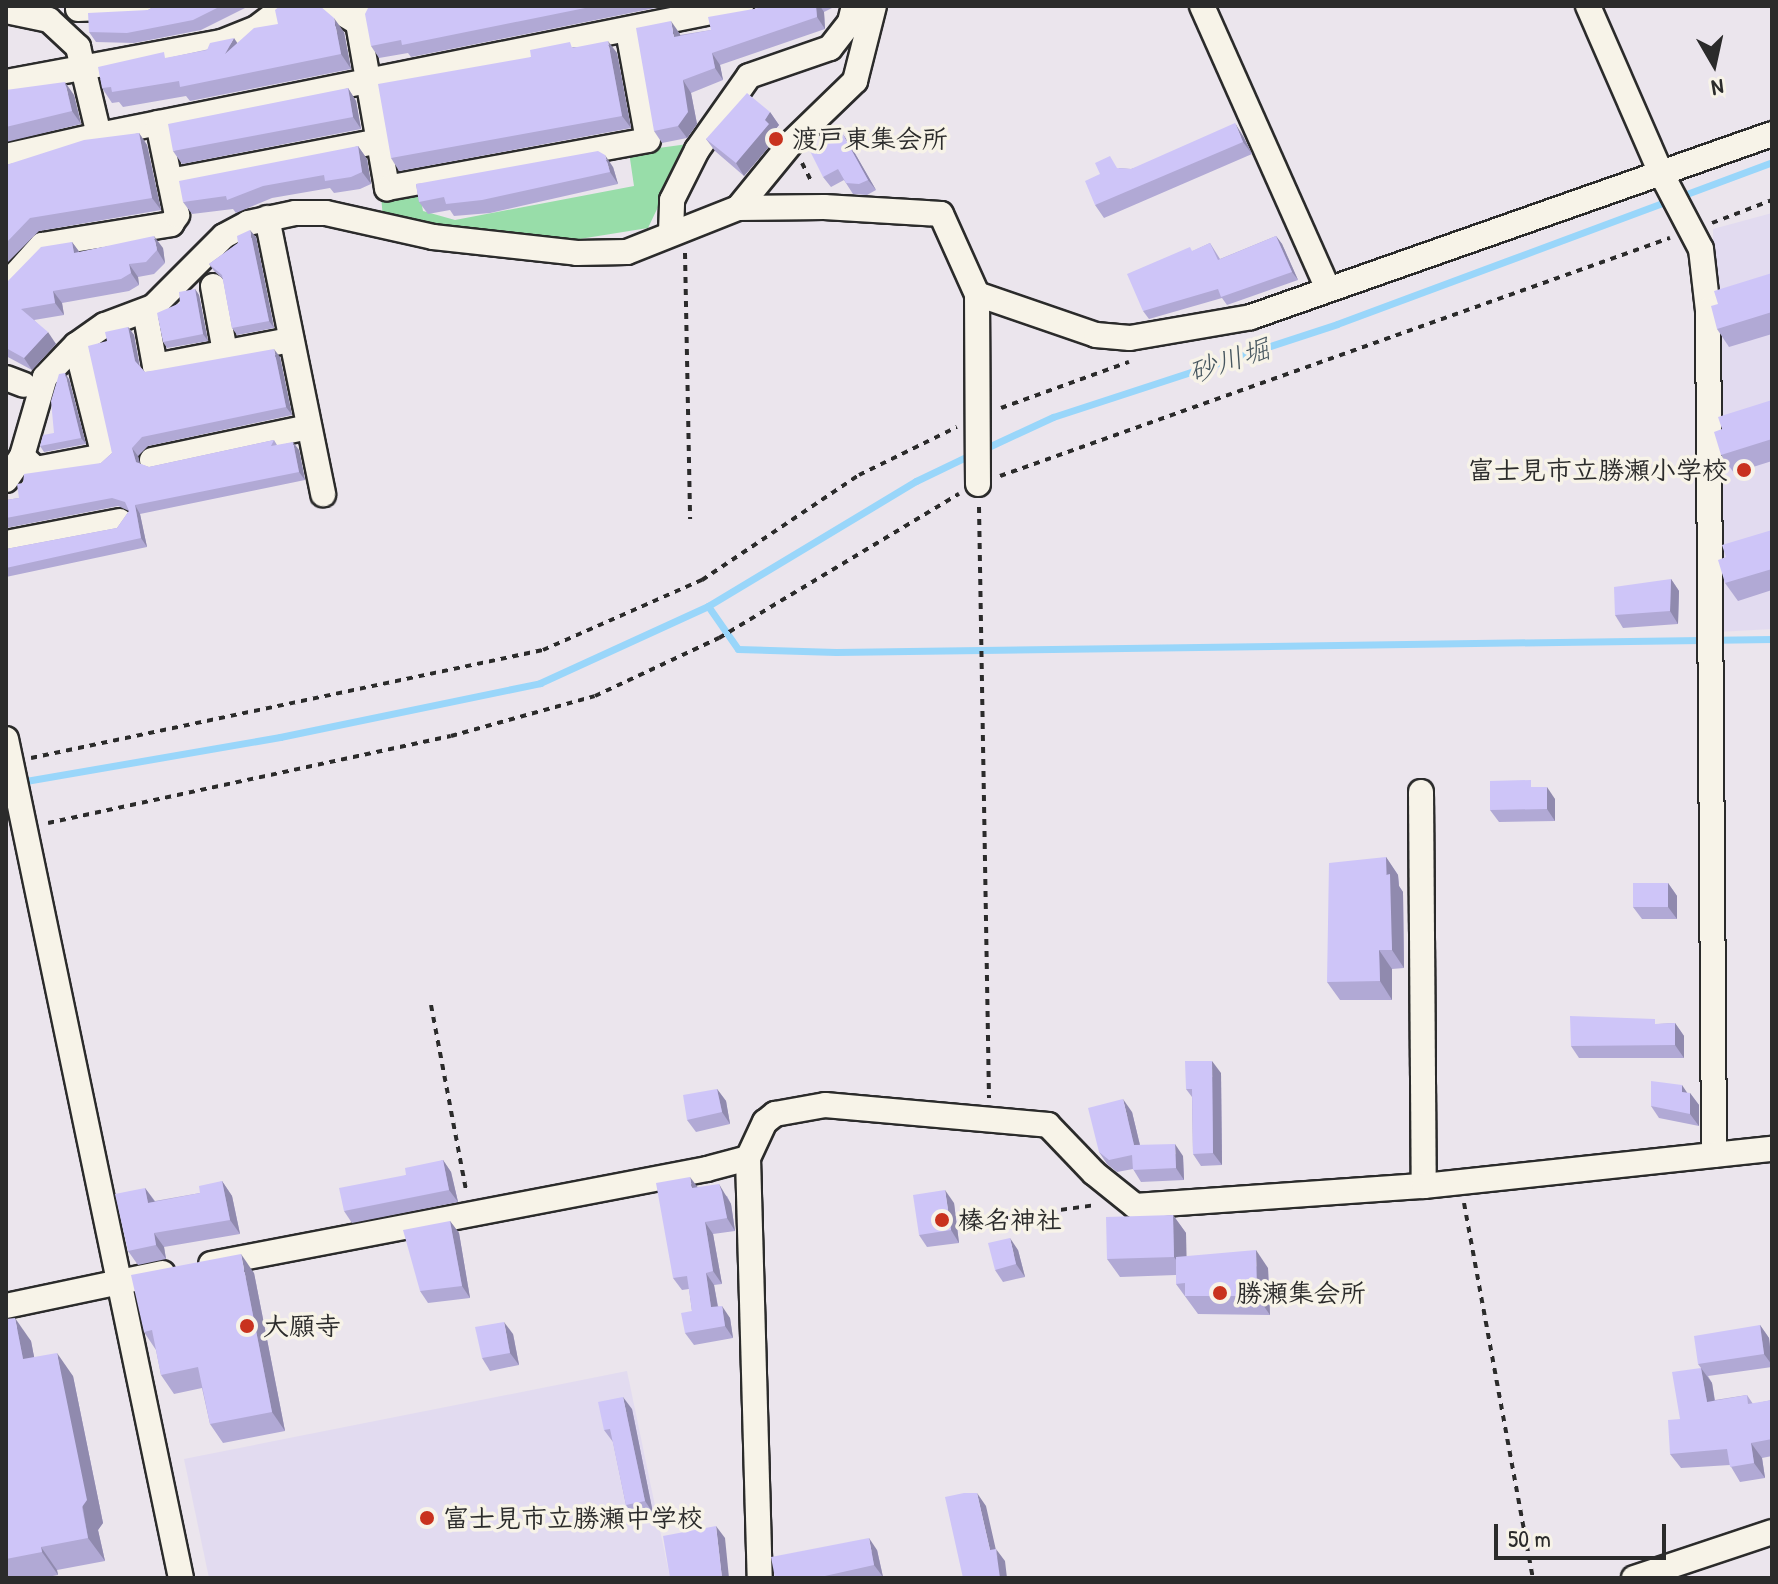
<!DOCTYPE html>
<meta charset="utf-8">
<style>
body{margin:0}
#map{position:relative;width:1778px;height:1584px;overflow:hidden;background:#ebe5ed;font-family:"Patrick Hand","Klee One",sans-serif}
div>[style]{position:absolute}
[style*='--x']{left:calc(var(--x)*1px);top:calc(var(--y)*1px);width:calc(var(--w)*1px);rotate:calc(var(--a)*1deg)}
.built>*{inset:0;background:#e2dbf0}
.green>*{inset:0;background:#98dda9}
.stream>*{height:7px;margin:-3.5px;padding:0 3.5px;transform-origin:3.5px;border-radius:3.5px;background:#99d6fa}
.path>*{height:4px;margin-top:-2px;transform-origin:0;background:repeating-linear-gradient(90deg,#2b2b2b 0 6px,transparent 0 12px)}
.roads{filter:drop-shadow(2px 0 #2b2b2b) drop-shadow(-2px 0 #2b2b2b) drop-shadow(0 2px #2b2b2b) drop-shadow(0 -2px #2b2b2b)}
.minor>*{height:24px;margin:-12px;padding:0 12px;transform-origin:12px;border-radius:12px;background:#f7f3e8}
.wall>*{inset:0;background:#b1a9d5}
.shaded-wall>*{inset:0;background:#908aae}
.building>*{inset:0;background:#cec5f8}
.dots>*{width:22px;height:22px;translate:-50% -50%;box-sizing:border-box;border:4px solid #f7f3e8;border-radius:50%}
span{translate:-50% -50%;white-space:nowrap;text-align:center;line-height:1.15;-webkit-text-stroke:7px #f7f3e8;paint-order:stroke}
.poi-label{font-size:26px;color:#2b2b2b;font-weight:700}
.left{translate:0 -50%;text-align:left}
.right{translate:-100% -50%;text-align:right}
.water-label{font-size:28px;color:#46565f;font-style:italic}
.frame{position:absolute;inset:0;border:8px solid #2b2b2b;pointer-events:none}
.north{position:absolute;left:1674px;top:24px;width:80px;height:80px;-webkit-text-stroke:6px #f7f3e8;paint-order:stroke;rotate:171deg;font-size:22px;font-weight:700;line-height:32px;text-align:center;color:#2b2b2b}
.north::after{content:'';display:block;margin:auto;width:28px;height:36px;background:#2b2b2b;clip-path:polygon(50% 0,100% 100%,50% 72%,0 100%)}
.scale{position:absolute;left:1494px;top:1524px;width:172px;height:36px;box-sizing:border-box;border:4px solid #2b2b2b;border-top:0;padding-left:10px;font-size:24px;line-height:28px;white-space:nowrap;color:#2b2b2b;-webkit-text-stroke:6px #f7f3e8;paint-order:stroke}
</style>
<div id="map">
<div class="built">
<div style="clip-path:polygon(1772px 213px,1772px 629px,1718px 632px,1713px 229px)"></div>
<div style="clip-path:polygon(627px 1371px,670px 1578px,209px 1578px,184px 1459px)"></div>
</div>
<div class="green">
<div style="clip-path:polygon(688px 144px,648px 228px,567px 241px,383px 218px,381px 196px,419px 190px,423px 211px,455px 220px,634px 186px,629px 152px)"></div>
</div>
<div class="stream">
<div style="--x:984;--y:449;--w:76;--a:-24.9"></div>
<div style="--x:1053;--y:417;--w:299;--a:-18.1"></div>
<div style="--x:1337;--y:324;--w:464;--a:-20.4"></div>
<div style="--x:708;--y:606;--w:52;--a:55.1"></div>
<div style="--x:738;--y:649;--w:98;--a:1.8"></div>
<div style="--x:836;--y:652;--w:936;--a:-0.8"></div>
<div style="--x:20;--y:782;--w:264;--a:-9.8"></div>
<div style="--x:280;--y:737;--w:266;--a:-11.7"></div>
<div style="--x:540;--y:683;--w:185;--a:-24.6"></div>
<div style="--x:708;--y:606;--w:243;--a:-31"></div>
<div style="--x:916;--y:481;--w:62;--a:-25.7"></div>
</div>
<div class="path">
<div style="--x:802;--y:163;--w:22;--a:63"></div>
<div style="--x:1712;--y:223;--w:64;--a:-21"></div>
<div style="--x:685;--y:253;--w:266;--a:88.9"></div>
<div style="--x:1001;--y:408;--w:136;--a:-19.8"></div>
<div style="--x:1000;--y:476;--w:711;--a:-19.56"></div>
<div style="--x:979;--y:507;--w:591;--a:89.03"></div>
<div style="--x:31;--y:758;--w:523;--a:-11.91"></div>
<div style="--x:543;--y:650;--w:174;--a:-23.8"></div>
<div style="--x:702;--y:580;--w:189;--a:-33.8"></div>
<div style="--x:859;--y:475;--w:109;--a:-26.1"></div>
<div style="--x:48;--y:823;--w:412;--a:-12.2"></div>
<div style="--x:451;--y:736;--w:149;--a:-15.5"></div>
<div style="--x:595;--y:696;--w:137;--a:-25.1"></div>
<div style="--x:719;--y:638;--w:280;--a:-31"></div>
<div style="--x:431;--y:1005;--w:189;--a:79.3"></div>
<div style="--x:1464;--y:1203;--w:381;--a:79.6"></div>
<div style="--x:966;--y:1223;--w:130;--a:-7.9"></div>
</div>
<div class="roads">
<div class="minor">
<div style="--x:330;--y:6;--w:33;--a:31"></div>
<div style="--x:368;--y:6;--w:20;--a:120"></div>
<div style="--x:358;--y:23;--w:168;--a:80"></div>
<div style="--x:387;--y:188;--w:265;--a:-10.4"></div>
<div style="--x:648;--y:140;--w:111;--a:-100.4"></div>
<div style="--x:1202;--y:6;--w:310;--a:66"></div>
<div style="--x:1588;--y:6;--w:180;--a:66.4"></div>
<div style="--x:1660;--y:171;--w:88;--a:62.3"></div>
<div style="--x:1701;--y:249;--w:61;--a:83.5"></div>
<div style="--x:1708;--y:310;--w:845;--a:89.59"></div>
<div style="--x:78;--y:9;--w:76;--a:-2.3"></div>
<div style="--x:6;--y:11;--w:44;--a:11.8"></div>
<div style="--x:49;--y:20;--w:40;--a:43"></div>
<div style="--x:78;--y:47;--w:90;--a:76.6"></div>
<div style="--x:99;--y:135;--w:655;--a:-11.36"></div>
<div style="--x:6;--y:82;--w:220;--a:-10.5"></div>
<div style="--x:222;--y:42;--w:35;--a:-22"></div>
<div style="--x:255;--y:29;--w:38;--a:-37"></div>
<div style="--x:6;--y:156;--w:95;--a:-12.7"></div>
<div style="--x:170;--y:181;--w:213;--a:-10.8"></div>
<div style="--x:738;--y:208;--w:85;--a:-50.7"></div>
<div style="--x:792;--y:142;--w:88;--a:-44.1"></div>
<div style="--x:855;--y:81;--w:77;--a:-75.8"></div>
<div style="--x:267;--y:218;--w:282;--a:78.5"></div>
<div style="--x:671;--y:233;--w:33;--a:-88"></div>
<div style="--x:672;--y:200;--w:56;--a:-63.4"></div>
<div style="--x:697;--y:150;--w:90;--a:-54.9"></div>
<div style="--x:749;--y:76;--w:86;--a:-19.1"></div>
<div style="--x:830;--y:48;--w:33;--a:-52"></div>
<div style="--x:850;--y:22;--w:16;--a:-76"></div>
<div style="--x:6;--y:285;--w:54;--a:-48"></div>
<div style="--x:42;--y:245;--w:131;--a:-9.2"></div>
<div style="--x:171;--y:224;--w:11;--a:-56"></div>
<div style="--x:177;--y:215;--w:94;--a:-101.7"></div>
<div style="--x:213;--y:286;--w:67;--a:79.7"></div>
<div style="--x:977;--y:294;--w:126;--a:19"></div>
<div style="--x:1096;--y:335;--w:34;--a:5"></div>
<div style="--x:1130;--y:338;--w:123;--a:-9.8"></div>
<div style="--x:1251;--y:317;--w:552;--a:-19.35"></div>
<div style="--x:145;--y:311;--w:56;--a:79.7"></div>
<div style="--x:155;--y:366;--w:137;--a:-10.9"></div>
<div style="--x:6;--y:378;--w:19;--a:21"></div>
<div style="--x:22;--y:456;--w:19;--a:43"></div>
<div style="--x:36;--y:469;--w:69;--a:-10.8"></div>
<div style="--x:104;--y:456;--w:114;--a:-104.2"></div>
<div style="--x:152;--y:460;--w:160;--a:-11.9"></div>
<div style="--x:6;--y:480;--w:29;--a:-56"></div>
<div style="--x:22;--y:456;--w:82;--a:-73.8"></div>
<div style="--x:45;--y:377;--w:45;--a:-45.9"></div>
<div style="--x:76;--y:345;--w:35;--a:-35"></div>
<div style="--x:105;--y:325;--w:51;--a:-20.6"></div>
<div style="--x:153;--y:307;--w:100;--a:-45"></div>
<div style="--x:224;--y:236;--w:27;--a:-28"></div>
<div style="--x:248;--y:223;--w:48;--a:-12"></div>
<div style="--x:295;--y:213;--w:31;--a:0"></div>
<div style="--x:326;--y:213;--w:110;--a:12.6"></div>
<div style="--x:433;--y:237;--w:145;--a:6.3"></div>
<div style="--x:577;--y:253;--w:50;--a:-1.1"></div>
<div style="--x:627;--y:252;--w:119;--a:-21.6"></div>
<div style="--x:738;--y:208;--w:86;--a:-0.7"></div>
<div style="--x:824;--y:207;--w:117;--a:3.4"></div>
<div style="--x:941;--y:214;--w:88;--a:65.8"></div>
<div style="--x:977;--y:294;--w:190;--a:89.7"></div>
<div style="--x:6;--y:543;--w:116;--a:-10.9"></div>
<div style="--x:6;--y:739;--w:857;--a:78.22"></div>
<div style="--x:1421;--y:792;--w:394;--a:89.6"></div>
<div style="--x:748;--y:1158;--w:420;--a:88.4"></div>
<div style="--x:211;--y:1264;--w:505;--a:-10.84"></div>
<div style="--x:707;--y:1169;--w:42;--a:-15"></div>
<div style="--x:748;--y:1158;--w:40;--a:-65"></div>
<div style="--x:765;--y:1122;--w:13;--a:-39"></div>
<div style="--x:775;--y:1114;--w:51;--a:-10.2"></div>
<div style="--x:825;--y:1105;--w:224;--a:5.1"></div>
<div style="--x:1048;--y:1125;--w:66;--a:46.2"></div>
<div style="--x:1094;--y:1173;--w:53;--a:38.8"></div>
<div style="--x:1135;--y:1206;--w:290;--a:-4"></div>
<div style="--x:1424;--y:1186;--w:350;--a:-6.1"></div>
<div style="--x:6;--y:1306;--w:160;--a:-11.9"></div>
<div style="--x:1634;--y:1578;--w:145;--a:-18.4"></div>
</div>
</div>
<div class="wall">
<div style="clip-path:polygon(155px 6px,249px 6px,201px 30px,134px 43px,96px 42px,89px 32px,148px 10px)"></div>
<div style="clip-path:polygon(369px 6px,665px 6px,411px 57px,408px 53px,379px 58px,371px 46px)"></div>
<div style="clip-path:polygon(758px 6px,836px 6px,824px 12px,825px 29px,720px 65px,723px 80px,691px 93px,697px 124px,687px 138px,662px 143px,654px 131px,680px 34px,680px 35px,711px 30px,759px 8px)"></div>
<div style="clip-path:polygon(344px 32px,351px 69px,190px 101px,186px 96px,123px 107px,119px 102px,112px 103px,102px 88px,168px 58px,237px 43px)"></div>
<div style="clip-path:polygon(574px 47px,617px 53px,631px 128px,399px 171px,391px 158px,531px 57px)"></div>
<div style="clip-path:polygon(348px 88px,356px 101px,361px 129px,182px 164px,173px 151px)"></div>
<div style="clip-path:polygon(6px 90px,74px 95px,81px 124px,6px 142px)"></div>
<div style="clip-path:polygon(770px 112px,779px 125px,774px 131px,778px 136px,744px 176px,715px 151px,706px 139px)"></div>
<div style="clip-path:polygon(139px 133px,147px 145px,161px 210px,39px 231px,6px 264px,6px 165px)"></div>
<div style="clip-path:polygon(1243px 136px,1252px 154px,1104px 218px,1095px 205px,1119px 168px,1131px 169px)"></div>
<div style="clip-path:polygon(849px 143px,876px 190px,867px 195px,853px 194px,844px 180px,831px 187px,823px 177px)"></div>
<div style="clip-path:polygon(358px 146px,367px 159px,371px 184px,360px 189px,334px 193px,330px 188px,272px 198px,236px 213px,233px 209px,192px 214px,183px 202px)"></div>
<div style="clip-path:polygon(613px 167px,618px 184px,490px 213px,454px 216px,450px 210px,428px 214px,419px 202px,416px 184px)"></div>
<div style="clip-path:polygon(1276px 236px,1282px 244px,1298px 280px,1227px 305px,1222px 298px,1149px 319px,1143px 311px,1193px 251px,1210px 243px,1220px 259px)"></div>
<div style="clip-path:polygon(256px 237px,274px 328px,237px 335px,232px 328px,223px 279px,214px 271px,209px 264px,238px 243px)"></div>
<div style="clip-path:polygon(72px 242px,79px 252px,163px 248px,165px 263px,154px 274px,138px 277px,139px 285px,129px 291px,62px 303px,64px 315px,34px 320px,56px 344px,32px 370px,6px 356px,6px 283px)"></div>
<div style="clip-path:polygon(1772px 273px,1772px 334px,1729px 347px,1717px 329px,1718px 304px)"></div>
<div style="clip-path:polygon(195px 289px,199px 295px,208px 341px,167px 348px,163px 342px,180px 303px)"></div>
<div style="clip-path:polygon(128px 327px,134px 335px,140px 367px,145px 372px,280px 357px,292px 415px,148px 446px,138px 456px,140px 464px,149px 467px,274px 440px,277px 445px,299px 450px,305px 480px,140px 514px,147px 547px,6px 577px,6px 549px,117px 528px,129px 511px,118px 506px,6px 528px,6px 500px,19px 498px,101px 463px,112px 453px,107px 341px)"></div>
<div style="clip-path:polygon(69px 379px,86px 444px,44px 452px,40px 446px,54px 433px)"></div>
<div style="clip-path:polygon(1772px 400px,1772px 461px,1734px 473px,1721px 455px,1722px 429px)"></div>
<div style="clip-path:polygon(1772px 530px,1772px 590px,1738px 601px,1725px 583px,1726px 557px)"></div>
<div style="clip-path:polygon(1671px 579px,1679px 591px,1678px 624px,1623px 628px,1615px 615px)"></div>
<div style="clip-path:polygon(1536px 787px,1555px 799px,1555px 821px,1499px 822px,1490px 810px)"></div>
<div style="clip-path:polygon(1386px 857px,1398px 875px,1399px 886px,1403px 892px,1404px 968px,1392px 969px,1392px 1000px,1340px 1000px,1327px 982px)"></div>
<div style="clip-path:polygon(1668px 883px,1677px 896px,1677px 919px,1642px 919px,1633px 907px)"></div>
<div style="clip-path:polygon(1675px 1023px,1684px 1036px,1684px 1058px,1579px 1058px,1571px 1046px,1658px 1024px)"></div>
<div style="clip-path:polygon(1221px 1073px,1222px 1165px,1201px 1166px,1193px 1154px,1192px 1097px,1186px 1089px)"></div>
<div style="clip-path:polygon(717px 1089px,726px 1101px,730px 1124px,696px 1132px,687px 1120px)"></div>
<div style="clip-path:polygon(1690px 1093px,1699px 1105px,1699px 1126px,1659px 1118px,1651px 1106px)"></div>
<div style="clip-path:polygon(1132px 1112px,1140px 1145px,1183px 1156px,1184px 1180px,1141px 1182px,1133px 1169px,1117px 1172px,1107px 1164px,1099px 1152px)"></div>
<div style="clip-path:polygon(443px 1160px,451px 1172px,458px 1202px,352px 1223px,344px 1211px,406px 1175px)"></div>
<div style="clip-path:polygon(222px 1181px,232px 1196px,240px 1234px,164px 1247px,166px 1259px,138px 1265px,128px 1251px,145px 1188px,155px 1201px,200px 1193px)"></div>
<div style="clip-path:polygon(698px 1187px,727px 1196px,731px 1204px,735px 1231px,713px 1234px,722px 1284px,714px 1285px,718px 1306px,730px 1318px,733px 1338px,694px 1345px,685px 1333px,692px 1311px,689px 1289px,682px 1290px,673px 1278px)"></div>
<div style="clip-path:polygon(954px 1203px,959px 1243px,927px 1247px,919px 1235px)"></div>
<div style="clip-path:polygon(1173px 1215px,1186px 1233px,1186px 1256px,1268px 1268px,1270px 1315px,1198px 1314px,1176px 1284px,1176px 1275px,1120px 1277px,1107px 1259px)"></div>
<div style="clip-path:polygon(450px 1221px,459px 1233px,470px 1298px,428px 1303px,420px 1291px)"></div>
<div style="clip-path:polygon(1018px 1250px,1025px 1277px,1003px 1282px,995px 1270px)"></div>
<div style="clip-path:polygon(254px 1273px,285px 1431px,223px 1443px,210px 1424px,202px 1388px,174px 1394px,161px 1375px,156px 1350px,144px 1332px)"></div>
<div style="clip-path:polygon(6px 1319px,31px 1341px,34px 1357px,73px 1376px,103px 1523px,98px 1530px,105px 1561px,57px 1570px,58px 1575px,42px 1578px,6px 1578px)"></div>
<div style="clip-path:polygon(1760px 1325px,1769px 1338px,1772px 1367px,1708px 1376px,1712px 1383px,1715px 1400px,1747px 1395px,1753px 1404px,1772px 1400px,1772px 1456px,1762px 1458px,1765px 1478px,1740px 1482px,1730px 1465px,1681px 1468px,1670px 1454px,1680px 1419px,1701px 1368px,1698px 1364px)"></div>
<div style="clip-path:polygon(513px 1334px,519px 1365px,490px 1371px,482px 1358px)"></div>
<div style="clip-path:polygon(632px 1409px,653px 1513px,635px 1517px,626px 1505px,613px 1442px,604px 1430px)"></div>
<div style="clip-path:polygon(877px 1550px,883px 1577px,775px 1578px)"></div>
</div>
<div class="shaded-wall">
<div style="clip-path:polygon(816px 6px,820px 6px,824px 12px,825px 29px,817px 17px)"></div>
<div style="clip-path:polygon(334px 18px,344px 32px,351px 69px,341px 54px)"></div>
<div style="clip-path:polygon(671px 21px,680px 34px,683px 49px,674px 37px)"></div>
<div style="clip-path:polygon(234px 38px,244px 53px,225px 54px)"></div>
<div style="clip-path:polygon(608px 41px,617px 53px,631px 128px,622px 116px)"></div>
<div style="clip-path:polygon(712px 53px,720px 65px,723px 80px,715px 68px)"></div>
<div style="clip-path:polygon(683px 80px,691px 93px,697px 124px,687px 138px,678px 126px)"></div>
<div style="clip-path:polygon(65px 82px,74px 95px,81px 124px,72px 111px)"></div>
<div style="clip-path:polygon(348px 88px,356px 101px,361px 129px,353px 117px)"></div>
<div style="clip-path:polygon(770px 112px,779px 125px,774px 131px,778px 136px,744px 176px,736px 163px)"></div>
<div style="clip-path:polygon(1235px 123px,1243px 136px,1252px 154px,1243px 142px)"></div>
<div style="clip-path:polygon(139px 133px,147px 145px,161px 210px,152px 198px)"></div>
<div style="clip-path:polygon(842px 133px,849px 143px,876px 190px,868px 180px)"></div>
<div style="clip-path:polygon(358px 146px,367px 159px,371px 184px,362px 172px)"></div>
<div style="clip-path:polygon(605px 155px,613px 167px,618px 184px,610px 172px)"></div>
<div style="clip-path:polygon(250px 230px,256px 237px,274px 328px,269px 321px)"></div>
<div style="clip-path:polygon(154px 236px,163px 248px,165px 263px,157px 250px)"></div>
<div style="clip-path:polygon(1276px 236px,1282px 244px,1298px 280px,1292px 272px)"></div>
<div style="clip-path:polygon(72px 242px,81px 254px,74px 253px)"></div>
<div style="clip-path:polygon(129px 264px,138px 277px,139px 285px,131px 273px)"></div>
<div style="clip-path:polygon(195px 289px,199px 295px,208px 341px,203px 334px)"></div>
<div style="clip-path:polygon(53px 291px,62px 303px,64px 315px,55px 303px)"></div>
<div style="clip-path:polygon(128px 327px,134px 335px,140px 369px,135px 361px)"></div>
<div style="clip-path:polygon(48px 332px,56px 344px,32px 370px,24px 358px)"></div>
<div style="clip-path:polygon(274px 349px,280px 357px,292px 415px,286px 407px)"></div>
<div style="clip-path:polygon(65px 373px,69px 379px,86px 444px,81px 438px)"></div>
<div style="clip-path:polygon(293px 442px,299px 450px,305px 480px,299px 472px)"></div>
<div style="clip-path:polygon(132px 448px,138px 456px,141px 471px,136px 462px)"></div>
<div style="clip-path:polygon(135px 505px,140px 514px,147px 547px,141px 538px)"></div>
<div style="clip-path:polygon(1671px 579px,1679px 591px,1678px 624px,1670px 611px)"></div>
<div style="clip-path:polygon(1547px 787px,1555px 799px,1555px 821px,1547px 809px)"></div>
<div style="clip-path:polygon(1386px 857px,1398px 875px,1399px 886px,1403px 892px,1404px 968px,1392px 950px)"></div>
<div style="clip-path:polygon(1668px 883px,1677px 896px,1677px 919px,1668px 907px)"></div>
<div style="clip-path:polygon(1379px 950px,1392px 969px,1392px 1000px,1380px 981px)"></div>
<div style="clip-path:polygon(1675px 1023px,1684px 1036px,1684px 1058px,1675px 1045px)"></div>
<div style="clip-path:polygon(1212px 1061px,1221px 1073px,1222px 1165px,1213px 1153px)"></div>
<div style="clip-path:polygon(1682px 1085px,1690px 1097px,1690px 1093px,1699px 1105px,1699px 1126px,1690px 1114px,1682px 1092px)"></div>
<div style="clip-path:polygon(717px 1089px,726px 1101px,730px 1124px,722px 1112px)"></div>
<div style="clip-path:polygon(1123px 1099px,1132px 1112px,1143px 1158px,1134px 1145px)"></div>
<div style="clip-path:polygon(1175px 1144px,1183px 1156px,1184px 1180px,1176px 1168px)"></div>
<div style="clip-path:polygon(443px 1160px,451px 1172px,458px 1202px,449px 1190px)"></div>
<div style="clip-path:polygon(690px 1177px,699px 1189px,692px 1188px)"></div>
<div style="clip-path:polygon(222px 1181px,232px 1196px,240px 1234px,230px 1220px)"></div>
<div style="clip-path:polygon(719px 1184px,731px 1204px,735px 1231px,727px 1218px)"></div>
<div style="clip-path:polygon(145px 1188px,155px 1202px,148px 1203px)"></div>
<div style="clip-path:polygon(945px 1190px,954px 1203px,959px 1243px,951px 1230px)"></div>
<div style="clip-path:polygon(1173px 1215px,1186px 1233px,1187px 1275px,1174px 1257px)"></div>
<div style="clip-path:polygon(450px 1221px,459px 1233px,470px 1298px,462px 1286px)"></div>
<div style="clip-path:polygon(705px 1222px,713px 1234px,722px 1284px,713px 1271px)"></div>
<div style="clip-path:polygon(154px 1233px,164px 1247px,166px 1259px,156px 1245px)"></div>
<div style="clip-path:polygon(1010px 1238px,1018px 1250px,1025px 1277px,1016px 1264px)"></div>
<div style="clip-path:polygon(1256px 1250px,1268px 1268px,1270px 1315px,1257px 1296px)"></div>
<div style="clip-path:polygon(241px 1254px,254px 1273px,285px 1431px,272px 1412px)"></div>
<div style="clip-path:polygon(706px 1273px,714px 1285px,720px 1320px,711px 1307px)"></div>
<div style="clip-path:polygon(722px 1306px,730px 1318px,733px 1338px,725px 1326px)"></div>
<div style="clip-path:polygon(15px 1318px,31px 1341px,39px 1382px,23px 1359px)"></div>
<div style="clip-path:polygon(504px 1322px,513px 1334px,519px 1365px,510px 1353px)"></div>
<div style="clip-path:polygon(1760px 1325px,1769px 1338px,1772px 1365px,1764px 1354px)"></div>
<div style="clip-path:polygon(57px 1353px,73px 1376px,103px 1523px,98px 1530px,105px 1561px,88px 1538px)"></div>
<div style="clip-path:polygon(1701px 1368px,1712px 1383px,1717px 1417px,1707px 1402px)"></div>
<div style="clip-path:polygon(623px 1397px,632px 1409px,653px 1513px,645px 1501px)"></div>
<div style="clip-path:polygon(1751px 1443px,1762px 1458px,1765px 1478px,1754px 1463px)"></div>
<div style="clip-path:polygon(977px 1493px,986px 1506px,998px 1559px,996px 1549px,1005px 1561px,1007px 1578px,1000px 1578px,990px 1550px)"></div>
<div style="clip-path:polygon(716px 1526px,725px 1538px,729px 1578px,722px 1578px)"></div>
<div style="clip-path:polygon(869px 1538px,877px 1550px,883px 1577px,874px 1565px)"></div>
<div style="clip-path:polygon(41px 1547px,57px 1570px,58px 1575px,42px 1552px)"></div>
</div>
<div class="building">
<div style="clip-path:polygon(155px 6px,221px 6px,193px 20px,127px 33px,89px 32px,88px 13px,148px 10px)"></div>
<div style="clip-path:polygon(280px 6px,320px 6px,334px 18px,341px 54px,180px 87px,179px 81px,112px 92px,111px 87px,102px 88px,98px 67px,164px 52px,165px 58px,207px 50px,210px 43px,234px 38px,225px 54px,254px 28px,278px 24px,275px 10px)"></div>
<div style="clip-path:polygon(369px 6px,595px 6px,402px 45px,401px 40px,371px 46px,365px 14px)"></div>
<div style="clip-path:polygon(758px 6px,816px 6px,817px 17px,712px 53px,715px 68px,683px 80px,688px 112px,678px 126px,654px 131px,636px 28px,671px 21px,674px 37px,711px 30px,708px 17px,759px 8px)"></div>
<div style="clip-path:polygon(608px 41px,622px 116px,391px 158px,378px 84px,531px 57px,530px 50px,570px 42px,572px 48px)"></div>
<div style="clip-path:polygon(65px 82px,72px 111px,6px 127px,6px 90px)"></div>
<div style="clip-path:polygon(348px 88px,353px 117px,173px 151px,168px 124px)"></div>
<div style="clip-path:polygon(747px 93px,770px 112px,765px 120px,769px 124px,736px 163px,706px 139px)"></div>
<div style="clip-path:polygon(1235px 123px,1243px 142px,1095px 205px,1085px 181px,1100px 174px,1095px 163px,1110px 156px,1117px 168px,1131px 169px)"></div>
<div style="clip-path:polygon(139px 133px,152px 198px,30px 218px,6px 243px,6px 165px,84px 140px)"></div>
<div style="clip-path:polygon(842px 133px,868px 180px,859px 184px,846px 183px,838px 169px,823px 177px,809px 149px)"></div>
<div style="clip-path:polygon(358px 146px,362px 172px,351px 177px,325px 181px,324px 175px,263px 186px,227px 200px,226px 196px,183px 202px,179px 181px)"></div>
<div style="clip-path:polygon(598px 151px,605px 155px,610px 172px,482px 200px,446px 204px,444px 197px,419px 202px,416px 184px)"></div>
<div style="clip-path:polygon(250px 230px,269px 321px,232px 328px,222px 275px,209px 264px,238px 243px,237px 236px)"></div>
<div style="clip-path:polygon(154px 236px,157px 250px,146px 262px,129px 264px,131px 273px,121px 279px,53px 291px,55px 303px,21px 309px,48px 332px,24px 358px,6px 348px,6px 283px,41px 247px,72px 242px,74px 253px)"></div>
<div style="clip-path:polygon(1276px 236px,1292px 272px,1221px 297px,1218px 289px,1143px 311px,1127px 274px,1190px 247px,1192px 251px,1210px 243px,1218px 260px)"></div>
<div style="clip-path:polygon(1772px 273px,1772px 312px,1717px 329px,1711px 306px,1718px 304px,1714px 291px)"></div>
<div style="clip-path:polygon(195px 289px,203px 334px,163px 342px,157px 313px,180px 303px,179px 292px)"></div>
<div style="clip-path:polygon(128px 327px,135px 361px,145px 372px,274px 349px,286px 407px,142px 437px,132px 448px,136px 462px,149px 467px,274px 440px,271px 446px,293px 442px,299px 472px,135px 505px,141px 538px,6px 568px,6px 549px,117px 528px,129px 511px,125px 502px,112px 498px,6px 518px,6px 500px,19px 498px,17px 484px,23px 483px,24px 474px,101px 463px,112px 453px,88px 346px,107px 341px,105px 332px)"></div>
<div style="clip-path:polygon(65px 373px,81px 438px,40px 446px,43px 435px,54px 433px,51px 401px,59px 374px)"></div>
<div style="clip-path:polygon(1772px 400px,1772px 439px,1721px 455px,1714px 432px,1722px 429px,1718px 417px)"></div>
<div style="clip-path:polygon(1772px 530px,1772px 569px,1725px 583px,1718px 560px,1726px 557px,1722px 545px)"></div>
<div style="clip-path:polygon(1671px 579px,1670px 611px,1615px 615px,1614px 587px)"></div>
<div style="clip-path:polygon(1531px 780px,1531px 787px,1547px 787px,1547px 809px,1490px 810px,1490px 781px)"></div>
<div style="clip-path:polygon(1386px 857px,1386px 875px,1390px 874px,1392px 950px,1379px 950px,1380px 981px,1327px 982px,1329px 863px)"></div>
<div style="clip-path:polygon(1633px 883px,1668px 883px,1668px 907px,1633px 907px)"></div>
<div style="clip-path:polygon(1570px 1016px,1655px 1019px,1655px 1024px,1675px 1023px,1675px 1045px,1571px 1046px)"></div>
<div style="clip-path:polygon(1185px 1061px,1212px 1061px,1213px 1153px,1193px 1154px,1192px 1089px,1186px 1089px)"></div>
<div style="clip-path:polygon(1651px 1081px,1682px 1085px,1682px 1092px,1690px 1093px,1690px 1114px,1651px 1106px)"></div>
<div style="clip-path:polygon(717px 1089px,722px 1112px,687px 1120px,683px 1095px)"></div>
<div style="clip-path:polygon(1123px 1099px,1134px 1145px,1175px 1144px,1176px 1168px,1133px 1170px,1132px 1155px,1109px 1160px,1099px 1152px,1088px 1108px)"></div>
<div style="clip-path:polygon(443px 1160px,449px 1190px,344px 1211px,339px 1188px,406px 1175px,405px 1168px)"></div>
<div style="clip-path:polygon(690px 1177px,692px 1188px,719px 1184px,722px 1192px,727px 1218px,705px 1222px,713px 1271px,706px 1273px,711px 1307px,722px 1306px,725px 1326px,685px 1333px,681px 1313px,692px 1311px,687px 1276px,673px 1278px,656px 1183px)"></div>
<div style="clip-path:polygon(222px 1181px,230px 1220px,154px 1233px,156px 1245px,128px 1251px,115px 1194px,145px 1188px,148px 1203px,200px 1193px,199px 1186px)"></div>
<div style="clip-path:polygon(945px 1190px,951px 1230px,919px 1235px,913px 1195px)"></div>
<div style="clip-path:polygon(1173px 1215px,1174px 1257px,1107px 1259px,1106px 1217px)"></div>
<div style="clip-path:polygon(450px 1221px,462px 1286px,420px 1291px,403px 1230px)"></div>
<div style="clip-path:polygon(1010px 1238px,1016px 1264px,995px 1270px,988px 1243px)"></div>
<div style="clip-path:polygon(1256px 1250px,1257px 1296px,1185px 1296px,1185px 1283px,1176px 1284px,1176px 1257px)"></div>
<div style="clip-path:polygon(241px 1254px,272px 1412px,210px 1424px,198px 1367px,161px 1375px,152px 1330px,144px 1332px,131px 1275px)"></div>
<div style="clip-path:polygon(15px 1318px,23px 1359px,57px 1353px,87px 1500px,82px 1507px,88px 1538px,41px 1547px,42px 1552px,6px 1559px,6px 1319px)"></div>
<div style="clip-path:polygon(504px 1322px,510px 1353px,482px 1358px,475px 1327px)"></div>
<div style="clip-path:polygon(1760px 1325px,1764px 1354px,1698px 1364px,1694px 1336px)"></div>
<div style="clip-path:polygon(1701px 1368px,1707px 1402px,1747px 1395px,1748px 1404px,1772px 1400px,1772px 1439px,1751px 1443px,1754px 1463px,1730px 1467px,1727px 1449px,1670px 1454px,1668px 1420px,1680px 1419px,1672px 1372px)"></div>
<div style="clip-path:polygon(623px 1397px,645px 1501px,626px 1505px,610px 1429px,604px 1430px,598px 1402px)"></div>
<div style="clip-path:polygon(964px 1493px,977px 1493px,990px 1550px,996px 1549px,1000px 1578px,963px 1578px,945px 1497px)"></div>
<div style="clip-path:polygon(716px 1526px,722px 1578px,670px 1578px,663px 1536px)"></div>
<div style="clip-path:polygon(869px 1538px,874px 1565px,816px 1578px,775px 1578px,771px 1557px)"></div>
</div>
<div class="dots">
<div style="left:776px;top:139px;background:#c8321e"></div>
<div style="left:1744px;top:470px;background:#c8321e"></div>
<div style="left:942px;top:1220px;background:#c8321e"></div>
<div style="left:1220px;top:1293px;background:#c8321e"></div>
<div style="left:247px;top:1326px;background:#c8321e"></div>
<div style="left:427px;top:1518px;background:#c8321e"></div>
</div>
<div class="poi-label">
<span class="left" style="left:792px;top:139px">渡戸東集会所</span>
<span class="right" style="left:1728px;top:470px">富士見市立勝瀬小学校</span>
<span class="left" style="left:958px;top:1220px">榛名神社</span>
<span class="left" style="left:1236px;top:1293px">勝瀬集会所</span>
<span class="left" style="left:263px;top:1326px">大願寺</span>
<span class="left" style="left:443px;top:1518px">富士見市立勝瀬中学校</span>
</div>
<div class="water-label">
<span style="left:1229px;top:360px;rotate:-18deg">砂川堀</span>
</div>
<div class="frame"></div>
<div class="north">N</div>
<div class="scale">50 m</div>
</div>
